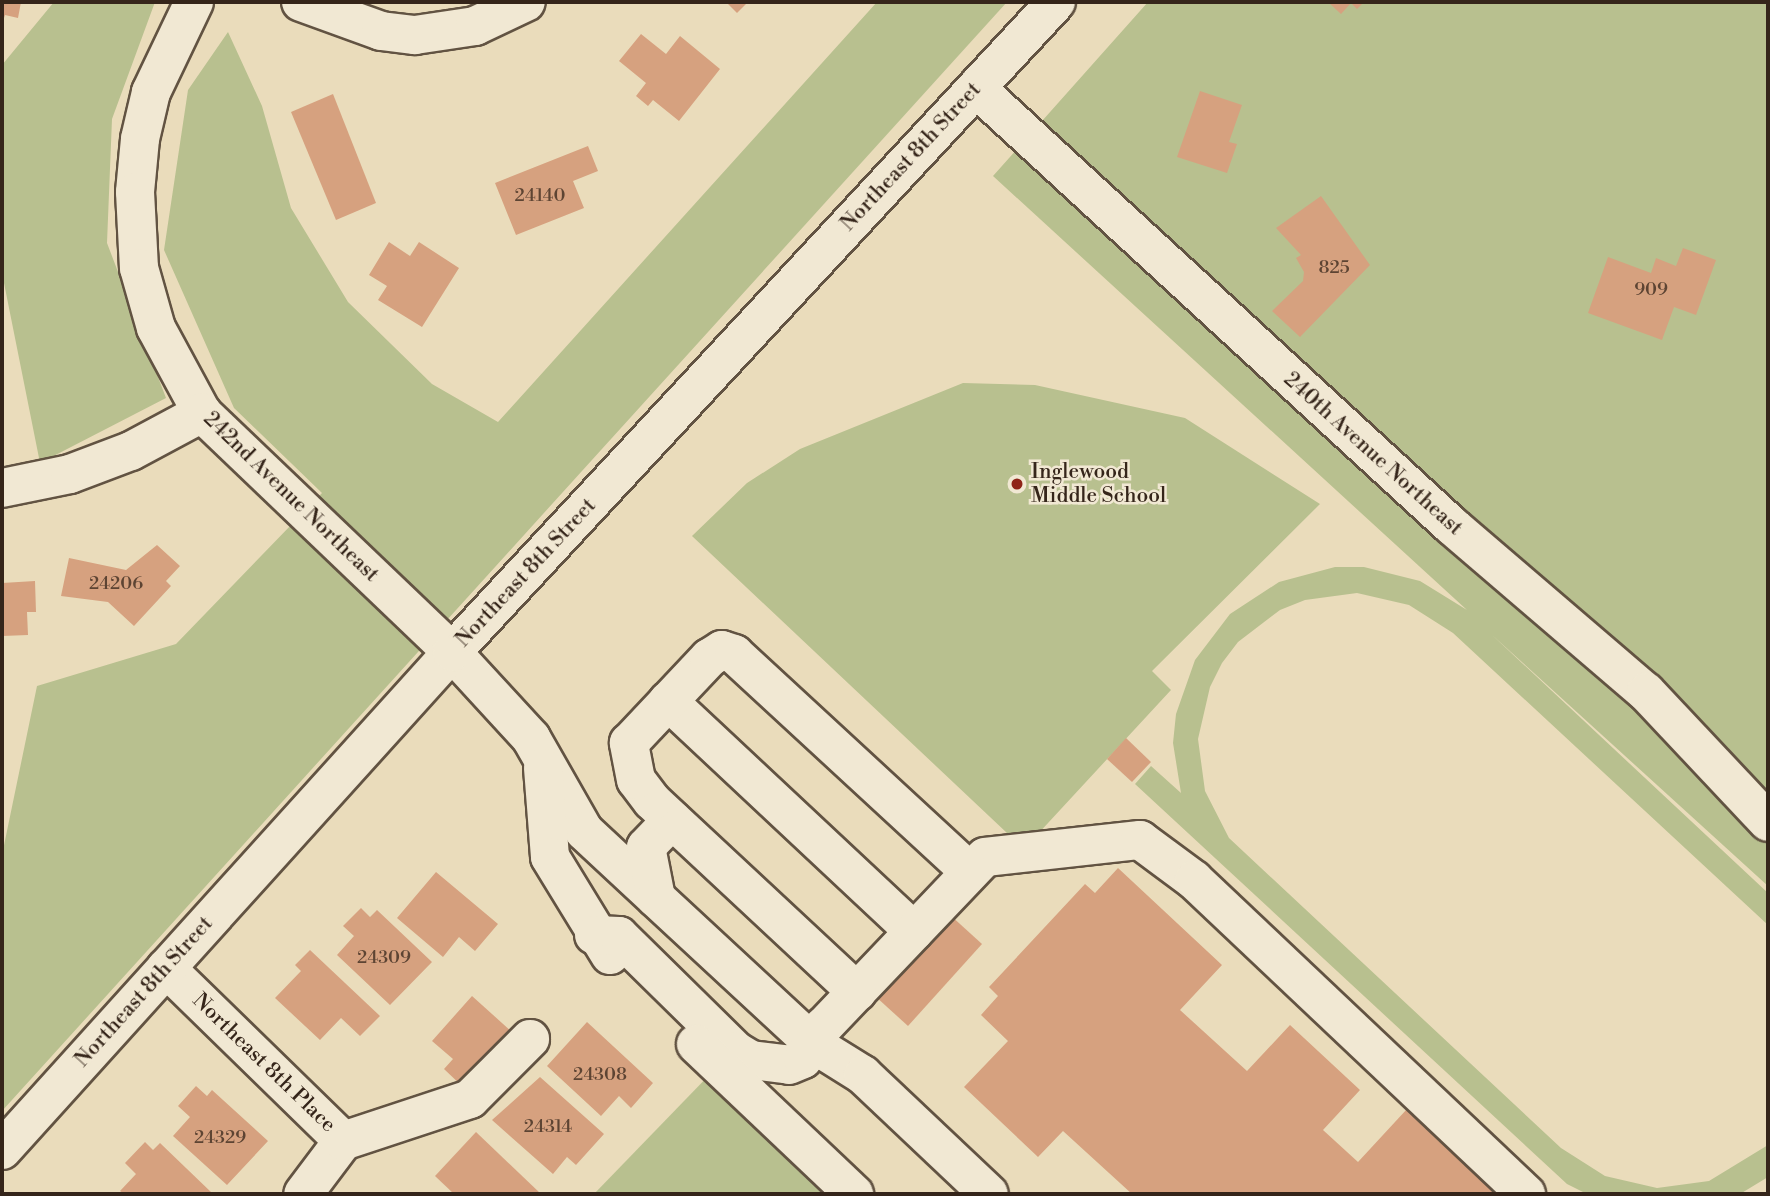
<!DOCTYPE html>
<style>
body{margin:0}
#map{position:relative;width:1770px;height:1196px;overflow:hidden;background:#eadcbb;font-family:"Libre Bodoni",serif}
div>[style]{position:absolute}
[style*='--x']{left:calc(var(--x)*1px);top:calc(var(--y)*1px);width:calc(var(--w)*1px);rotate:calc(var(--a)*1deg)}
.green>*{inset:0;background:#b8c08f}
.building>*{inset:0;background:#d6a17f}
.roads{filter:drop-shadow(2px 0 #625342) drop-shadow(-2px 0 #625342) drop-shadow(0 2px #625342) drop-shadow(0 -2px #625342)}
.minor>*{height:38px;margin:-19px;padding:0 19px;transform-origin:19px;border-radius:19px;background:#f1e8d3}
.dots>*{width:19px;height:19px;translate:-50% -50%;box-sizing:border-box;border:4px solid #f1e8d3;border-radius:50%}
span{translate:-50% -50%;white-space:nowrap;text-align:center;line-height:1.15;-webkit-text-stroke:5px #f1e8d3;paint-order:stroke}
.number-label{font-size:18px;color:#5d4433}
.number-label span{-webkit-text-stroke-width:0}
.street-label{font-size:21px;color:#35251a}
.poi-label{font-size:21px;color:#35251a}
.left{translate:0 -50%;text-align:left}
.frame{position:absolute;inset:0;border:4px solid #35251a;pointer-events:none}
</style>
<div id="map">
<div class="green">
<div style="clip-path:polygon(54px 2px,155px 2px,112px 119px,107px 243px,166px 398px,40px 463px,2px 273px,2px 65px)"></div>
<div style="clip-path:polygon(877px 2px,1007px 2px,2px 1111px,2px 855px,37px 686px,176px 644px,322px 493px,234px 408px,164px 250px,188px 90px,228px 32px,262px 106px,291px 208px,348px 302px,432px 384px,498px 422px)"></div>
<div style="clip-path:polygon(1148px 2px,1768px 2px,1768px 886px,1491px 634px,1768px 893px,1768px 925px,1453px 633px,1409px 605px,1357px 593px,1305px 600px,1280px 610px,1238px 642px,1222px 663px,1210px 687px,1198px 739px,1205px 791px,1229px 838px,1561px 1148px,1605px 1176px,1657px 1188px,1709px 1181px,1768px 1145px,1768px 1177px,1740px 1194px,1587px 1194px,1567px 1184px,1135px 784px,1151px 766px,1181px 793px,1173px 743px,1176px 714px,1195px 660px,1230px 614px,1279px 582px,1335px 567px,1364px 567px,1420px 581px,1467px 610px,993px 176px)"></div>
<div style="clip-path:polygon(963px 383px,1035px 385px,1185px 418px,1320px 504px,1152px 671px,1171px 690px,1036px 836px,1007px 833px,692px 536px,747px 483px,800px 449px)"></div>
<div style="clip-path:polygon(715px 1069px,849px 1194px,594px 1194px)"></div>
</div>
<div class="building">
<div style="clip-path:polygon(2px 2px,21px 2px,18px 18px,5px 15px,2px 24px)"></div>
<div style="clip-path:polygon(726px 2px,748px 2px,737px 13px)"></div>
<div style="clip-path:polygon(1328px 2px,1364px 2px,1357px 9px,1351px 3px,1341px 14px)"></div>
<div style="clip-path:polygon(641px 34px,666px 54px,680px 36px,720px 69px,679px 121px,653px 100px,648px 106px,636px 96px,646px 83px,619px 61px)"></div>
<div style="clip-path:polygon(1200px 91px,1242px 105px,1229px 142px,1237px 144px,1227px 173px,1177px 157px)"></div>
<div style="clip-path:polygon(333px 94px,376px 203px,336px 220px,291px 112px)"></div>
<div style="clip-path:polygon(588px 146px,598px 171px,573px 181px,584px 208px,516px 235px,495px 183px)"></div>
<div style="clip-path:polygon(1321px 196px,1370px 265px,1300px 337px,1272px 311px,1303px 281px,1304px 272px,1296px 258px,1301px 255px,1276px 228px)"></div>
<div style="clip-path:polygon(389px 242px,410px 256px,419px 242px,459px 268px,422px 327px,378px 300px,387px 286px,369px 275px)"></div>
<div style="clip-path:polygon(1683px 248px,1716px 260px,1696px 315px,1674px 307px,1662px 340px,1588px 313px,1608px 257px,1651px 273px,1656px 258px,1676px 266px)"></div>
<div style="clip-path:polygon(157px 545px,180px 566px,166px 581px,171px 586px,134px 626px,108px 602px,61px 596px,69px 558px,126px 570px)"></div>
<div style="clip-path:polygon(35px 581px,36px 612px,27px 612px,28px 635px,2px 636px,2px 583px)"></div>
<div style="clip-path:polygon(1126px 738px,1151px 762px,1132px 782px,1107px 759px)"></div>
<div style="clip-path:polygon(1118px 868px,1222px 965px,1180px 1010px,1247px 1071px,1290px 1025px,1360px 1090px,1323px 1130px,1358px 1162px,1407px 1109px,1494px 1189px,1490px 1194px,1132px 1194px,1063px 1131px,1038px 1157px,964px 1087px,1008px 1041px,981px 1015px,998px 996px,989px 987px,1085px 884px,1095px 893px)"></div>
<div style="clip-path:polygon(436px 872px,498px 924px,475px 951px,459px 937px,443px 957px,397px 918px)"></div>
<div style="clip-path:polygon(361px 908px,370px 917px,377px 910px,432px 962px,390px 1005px,337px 955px,354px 936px,343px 926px)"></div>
<div style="clip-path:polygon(949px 914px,982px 944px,908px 1026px,875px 996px)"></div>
<div style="clip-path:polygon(310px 950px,380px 1016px,360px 1036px,341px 1018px,320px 1040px,275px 998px,301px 971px,295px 965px)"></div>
<div style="clip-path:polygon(472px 996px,512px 1032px,463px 1087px,444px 1069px,453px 1059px,432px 1041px)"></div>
<div style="clip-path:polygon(587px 1022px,653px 1083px,631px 1108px,619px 1096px,601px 1116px,547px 1066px)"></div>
<div style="clip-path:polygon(540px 1077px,604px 1134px,576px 1165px,567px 1157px,553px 1174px,492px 1120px)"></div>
<div style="clip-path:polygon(196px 1086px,207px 1096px,212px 1090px,268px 1141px,227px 1185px,173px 1136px,190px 1117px,178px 1106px)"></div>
<div style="clip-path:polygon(476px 1132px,541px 1194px,454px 1194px,435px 1176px)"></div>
<div style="clip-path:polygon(145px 1142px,153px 1150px,160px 1143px,212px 1193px,124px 1194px,120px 1191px,136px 1174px,125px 1163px)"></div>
</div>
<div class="roads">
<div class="minor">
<div style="--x:194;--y:2;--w:100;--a:115.5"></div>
<div style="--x:151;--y:92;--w:48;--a:103.2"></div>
<div style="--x:140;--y:139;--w:53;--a:95.4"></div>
<div style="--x:135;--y:192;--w:76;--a:87"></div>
<div style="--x:139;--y:268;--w:62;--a:74.2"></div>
<div style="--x:156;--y:328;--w:97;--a:61.6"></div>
<div style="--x:202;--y:413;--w:346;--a:43.7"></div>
<div style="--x:452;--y:652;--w:117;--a:47.4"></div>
<div style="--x:531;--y:738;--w:107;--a:60.3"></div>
<div style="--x:584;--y:831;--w:98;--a:42.9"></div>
<div style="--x:301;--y:2;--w:85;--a:19.9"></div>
<div style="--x:381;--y:31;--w:34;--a:7"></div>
<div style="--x:415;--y:35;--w:61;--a:-8.5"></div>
<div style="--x:475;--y:26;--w:56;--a:-25.2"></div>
<div style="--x:976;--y:88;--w:647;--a:42.62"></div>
<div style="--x:1452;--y:526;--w:255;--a:40.6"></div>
<div style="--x:1646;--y:692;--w:178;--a:46.8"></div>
<div style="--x:2;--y:488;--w:69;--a:-11.6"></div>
<div style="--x:70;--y:474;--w:65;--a:-20.7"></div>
<div style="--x:131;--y:451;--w:81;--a:-28.2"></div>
<div style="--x:668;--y:701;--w:337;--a:43.1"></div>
<div style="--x:543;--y:768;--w:89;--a:85.5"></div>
<div style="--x:550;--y:857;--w:115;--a:58.5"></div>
<div style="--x:672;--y:820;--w:37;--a:134"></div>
<div style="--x:646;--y:847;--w:52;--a:78.9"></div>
<div style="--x:656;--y:898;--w:217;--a:42.8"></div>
<div style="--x:815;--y:1045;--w:57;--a:32"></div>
<div style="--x:863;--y:1075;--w:173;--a:43.4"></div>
<div style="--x:594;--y:935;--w:25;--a:2"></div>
<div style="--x:619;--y:936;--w:164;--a:44.5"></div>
<div style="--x:736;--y:1051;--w:17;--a:31"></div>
<div style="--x:751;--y:1060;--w:38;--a:7"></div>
<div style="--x:789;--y:1065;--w:15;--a:-23"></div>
<div style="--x:803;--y:1059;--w:39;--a:-58"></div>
<div style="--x:824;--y:1026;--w:233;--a:-46.4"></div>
<div style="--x:985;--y:857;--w:156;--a:-6.3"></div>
<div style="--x:1140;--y:840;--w:67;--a:36.5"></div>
<div style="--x:1194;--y:880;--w:457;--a:43.4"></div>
<div style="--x:166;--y:968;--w:248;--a:44.3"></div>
<div style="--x:343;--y:1141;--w:66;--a:127"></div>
<div style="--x:857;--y:992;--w:280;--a:-137"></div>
<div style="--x:652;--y:801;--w:26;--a:-127"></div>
<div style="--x:636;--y:780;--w:38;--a:-101"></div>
<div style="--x:629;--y:743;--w:117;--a:-46.7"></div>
<div style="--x:709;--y:658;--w:15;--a:-32"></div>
<div style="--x:722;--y:650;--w:13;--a:18"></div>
<div style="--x:734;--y:654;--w:321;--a:42.7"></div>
<div style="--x:696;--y:1044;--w:218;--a:43.5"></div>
<div style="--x:343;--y:1141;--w:134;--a:-18.3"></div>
<div style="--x:470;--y:1099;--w:85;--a:-45"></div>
<div style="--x:2;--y:1150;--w:671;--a:-47.9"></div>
<div style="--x:452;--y:652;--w:887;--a:-47.1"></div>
</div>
</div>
<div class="dots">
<div style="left:1017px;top:484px;background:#8f2418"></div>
</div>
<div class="number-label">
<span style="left:540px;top:196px">24140</span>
<span style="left:1334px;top:268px">825</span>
<span style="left:1651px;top:290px">909</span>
<span style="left:116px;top:584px">24206</span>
<span style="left:384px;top:958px">24309</span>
<span style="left:600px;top:1075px">24308</span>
<span style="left:548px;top:1127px">24314</span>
<span style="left:220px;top:1138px">24329</span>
</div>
<div class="street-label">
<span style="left:911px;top:157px;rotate:-47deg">Northeast 8th Street</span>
<span style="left:1373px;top:454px;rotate:42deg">240th Avenue Northeast</span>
<span style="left:291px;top:497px;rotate:44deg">242nd Avenue Northeast</span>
<span style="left:526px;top:573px;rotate:-47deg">Northeast 8th Street</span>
<span style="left:144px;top:992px;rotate:-48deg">Northeast 8th Street</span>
<span style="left:264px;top:1063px;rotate:44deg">Northeast 8th Place</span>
</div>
<div class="poi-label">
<span class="left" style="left:1031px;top:484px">Inglewood<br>Middle School</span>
</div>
<div class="frame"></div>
</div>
